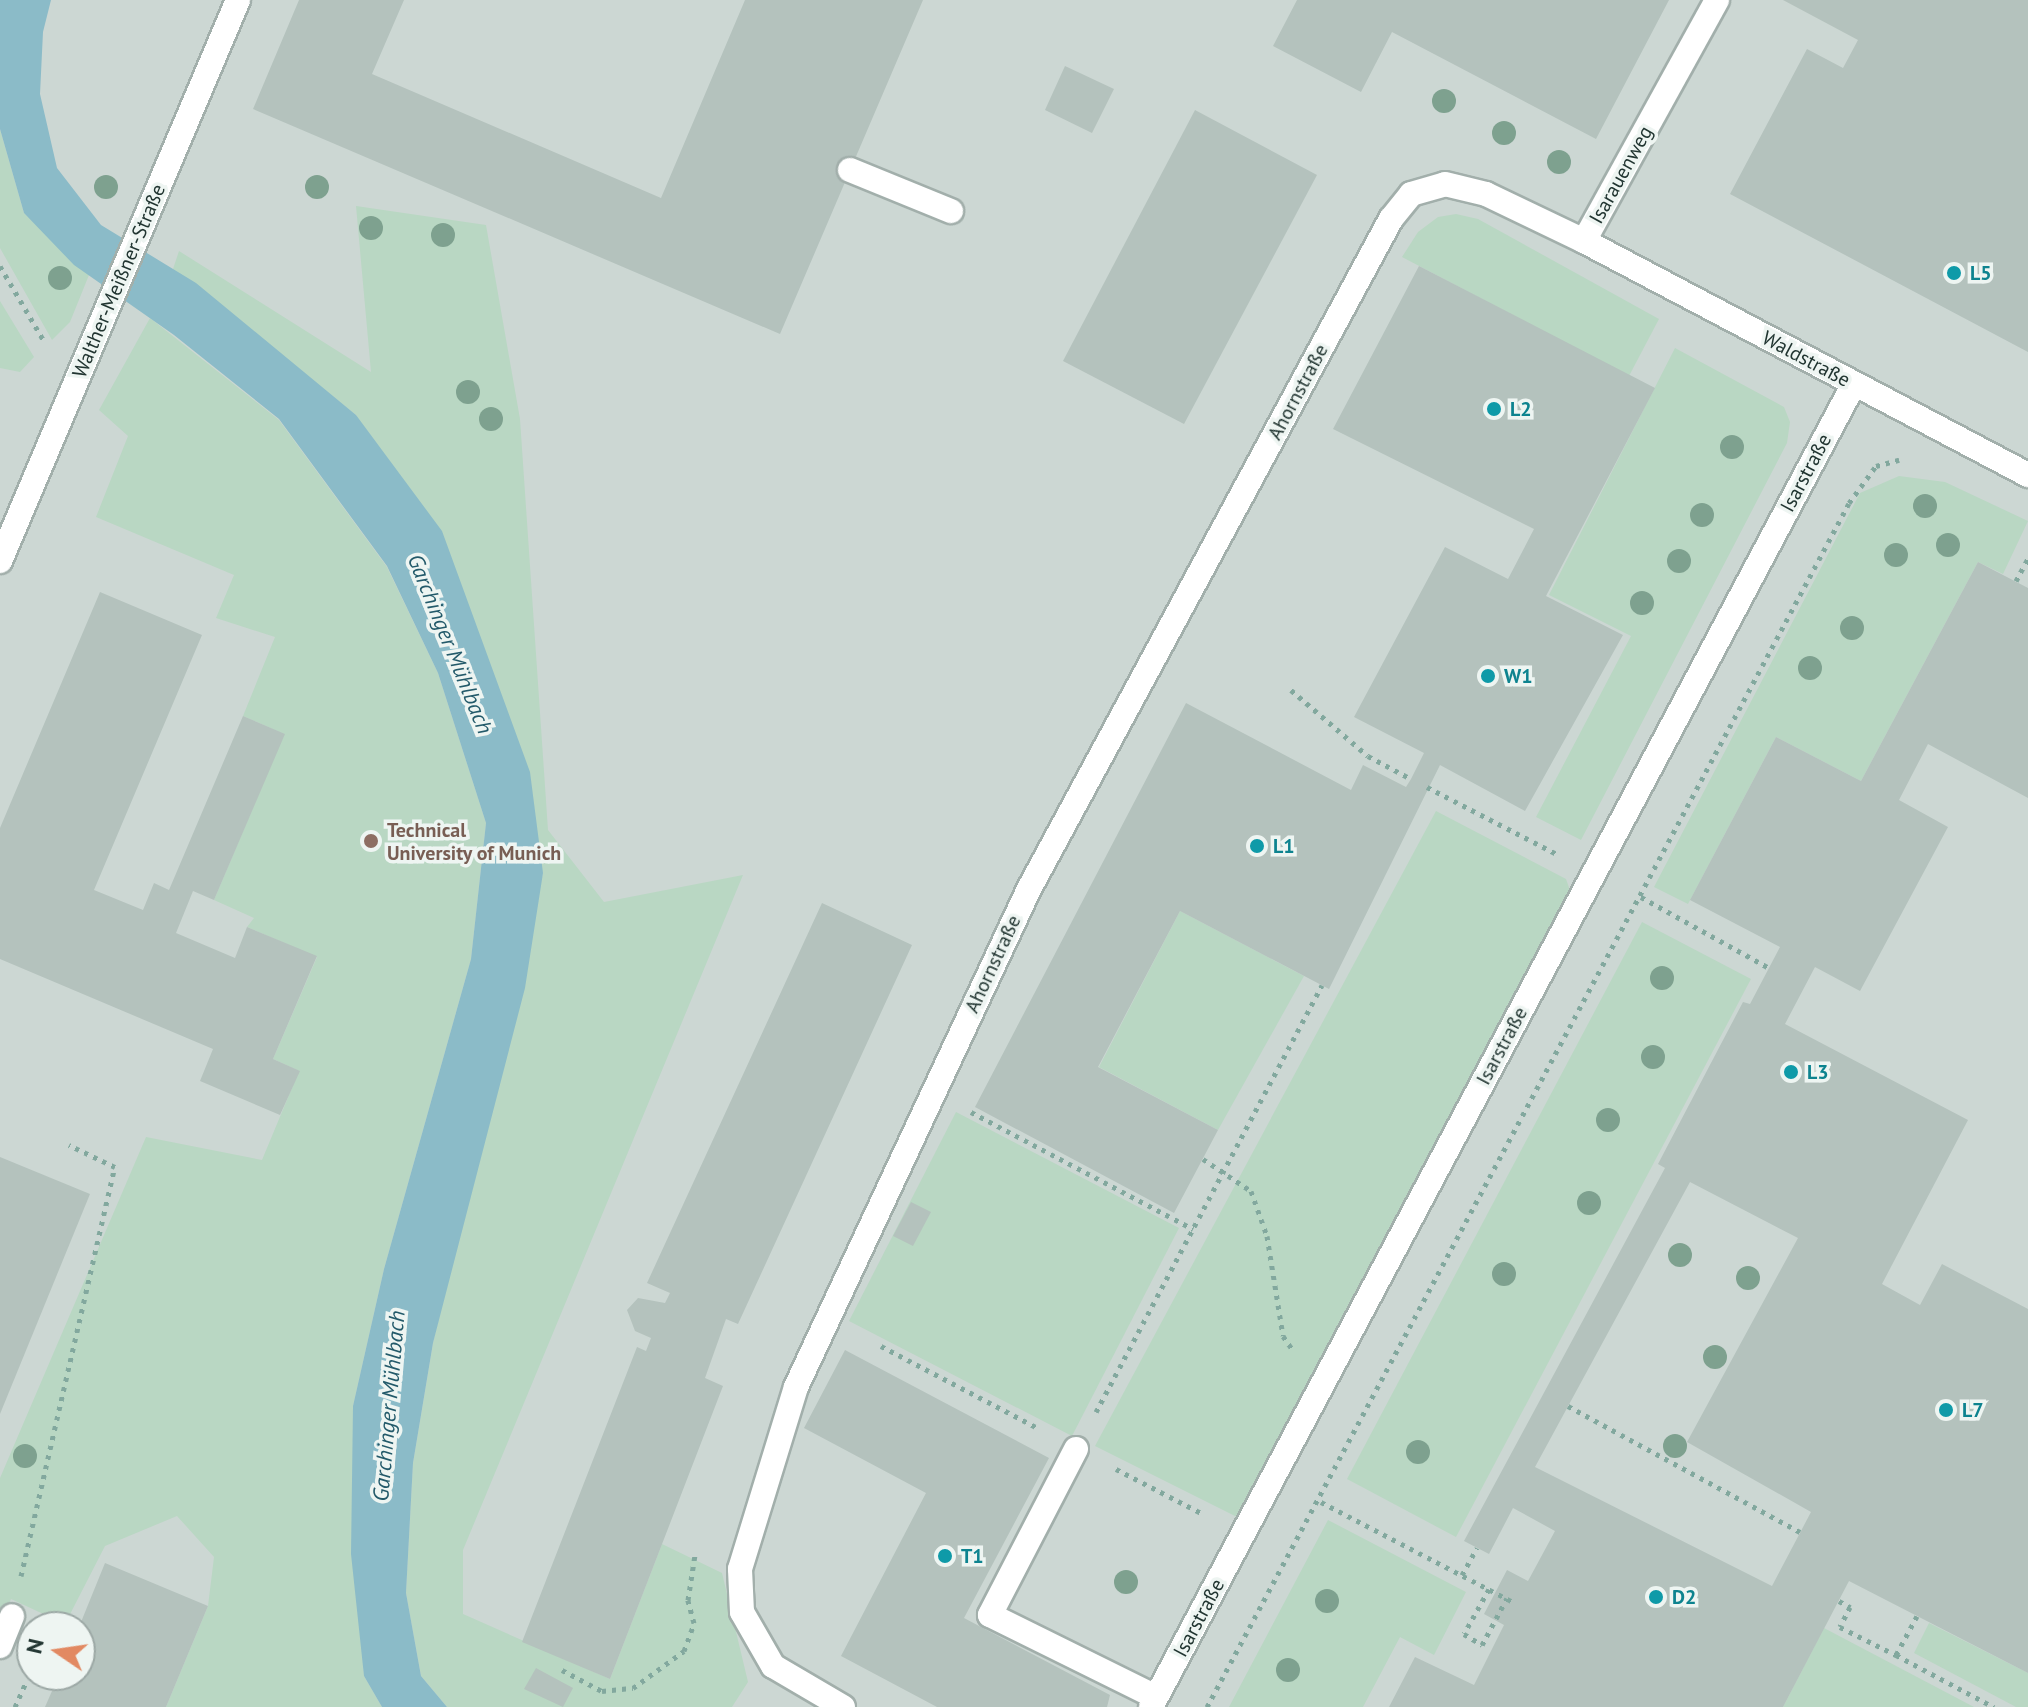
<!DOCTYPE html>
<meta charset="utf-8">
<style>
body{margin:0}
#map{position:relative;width:2028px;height:1707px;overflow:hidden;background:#dee8e4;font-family:"PT Sans",sans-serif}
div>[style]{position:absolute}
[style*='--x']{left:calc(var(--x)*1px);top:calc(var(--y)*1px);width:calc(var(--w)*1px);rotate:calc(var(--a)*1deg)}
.built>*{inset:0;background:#ccd7d3}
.green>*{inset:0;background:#b9d7c3}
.water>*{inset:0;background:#8bbbc8}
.building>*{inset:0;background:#b4c2bd}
.path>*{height:5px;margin-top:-2.5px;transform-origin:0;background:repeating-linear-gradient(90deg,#82a89e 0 4px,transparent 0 10px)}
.roads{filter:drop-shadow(2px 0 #a2afab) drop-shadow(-2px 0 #a2afab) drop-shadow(0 2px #a2afab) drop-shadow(0 -2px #a2afab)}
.lane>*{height:24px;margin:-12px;padding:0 12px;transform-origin:12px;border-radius:12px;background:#fff}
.street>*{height:24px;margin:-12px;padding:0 12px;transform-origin:12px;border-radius:12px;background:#fff}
.trees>*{width:24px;height:24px;margin:-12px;border-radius:50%;background:#7ea18f}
.dots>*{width:22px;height:22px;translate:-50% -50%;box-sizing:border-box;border:4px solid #eef5f2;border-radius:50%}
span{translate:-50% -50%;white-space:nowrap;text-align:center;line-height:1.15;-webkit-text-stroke:7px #eef5f2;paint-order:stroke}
.street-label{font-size:20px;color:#213531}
.culture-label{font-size:20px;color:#0d838f;font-weight:700}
.left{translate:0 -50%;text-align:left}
.education-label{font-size:20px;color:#785e54;font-weight:700}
.water-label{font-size:22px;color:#235a6a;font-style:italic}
.north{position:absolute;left:16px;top:1611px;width:80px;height:80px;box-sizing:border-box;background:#eef5f2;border:2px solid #9ca8a5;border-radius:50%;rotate:283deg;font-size:22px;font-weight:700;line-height:32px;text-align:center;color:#213531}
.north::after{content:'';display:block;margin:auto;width:28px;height:36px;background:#e28962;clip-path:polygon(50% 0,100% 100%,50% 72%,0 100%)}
</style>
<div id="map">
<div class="built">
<div style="clip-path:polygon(evenodd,0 0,2028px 0,2028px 1707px,0 1707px,0 0,32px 1627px,80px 1627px,80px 1675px,32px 1675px,32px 1627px)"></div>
</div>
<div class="green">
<div style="clip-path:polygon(0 129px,24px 213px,89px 275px,70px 322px,52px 340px,0 248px)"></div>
<div style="clip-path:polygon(356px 206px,486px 225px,520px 419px,548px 830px,604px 902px,743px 875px,463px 1550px,463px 1614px,610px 1679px,662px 1544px,722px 1573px,748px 1682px,732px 1707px,447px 1707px,421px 1676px,406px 1593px,413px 1463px,433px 1343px,543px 873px,356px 415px,173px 269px,179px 251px,371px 372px)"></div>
<div style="clip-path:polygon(1456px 214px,1478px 219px,1659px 319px,1629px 376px,1402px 257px,1418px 232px,1438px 217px)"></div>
<div style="clip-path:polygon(0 301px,34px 357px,20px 372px,0 368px)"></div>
<div style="clip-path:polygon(150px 318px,279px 420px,387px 567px,438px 673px,486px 823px,471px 959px,384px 1269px,353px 1406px,364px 1676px,382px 1707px,166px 1707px,208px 1606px,214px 1557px,177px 1516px,105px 1546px,65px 1624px,11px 1599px,0 1625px,0 1478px,146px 1137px,262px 1160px,299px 1071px,273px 1059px,317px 957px,247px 927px,254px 918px,214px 900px,284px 734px,243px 716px,275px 637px,216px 618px,234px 575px,96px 517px,128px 436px,99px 410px)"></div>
<div style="clip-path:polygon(1675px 348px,1784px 407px,1790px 422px,1787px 443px,1581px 840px,1536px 817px,1631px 636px,1549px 595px)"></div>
<div style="clip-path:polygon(1899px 476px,1945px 482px,2028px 521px,2003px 574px,1978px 562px,1861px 781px,1776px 737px,1688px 904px,1654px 887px,1860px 493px)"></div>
<div style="clip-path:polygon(1436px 811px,1566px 879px,1572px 896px,1239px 1518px,1095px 1446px)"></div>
<div style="clip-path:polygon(1180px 911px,1304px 976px,1218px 1130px,1099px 1067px)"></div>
<div style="clip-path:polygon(1642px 922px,1751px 979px,1456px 1537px,1347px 1479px)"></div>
<div style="clip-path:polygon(956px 1112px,1179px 1228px,1072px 1436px,849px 1321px)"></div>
<div style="clip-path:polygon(1328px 1520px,1466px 1592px,1434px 1655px,1400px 1637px,1363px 1707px,1229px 1707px)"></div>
<div style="clip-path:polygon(1929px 1623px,2028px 1673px,2028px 1707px,2016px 1707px,1914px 1653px)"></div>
<div style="clip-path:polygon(1824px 1628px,1974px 1707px,1783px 1707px)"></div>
</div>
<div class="water">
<div style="clip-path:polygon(0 0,51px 0,43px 32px,40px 94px,57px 168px,101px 225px,196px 283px,356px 415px,442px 531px,530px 772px,543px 873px,525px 988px,433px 1343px,413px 1463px,406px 1593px,421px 1676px,447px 1707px,382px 1707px,364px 1676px,351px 1554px,353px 1406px,384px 1269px,471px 959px,486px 823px,438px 673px,387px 566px,279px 419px,174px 335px,74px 265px,24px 213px,0 129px)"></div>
</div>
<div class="building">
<div style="clip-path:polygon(299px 0,404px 0,372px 74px,661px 198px,745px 0,923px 0,780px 334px,253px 109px)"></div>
<div style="clip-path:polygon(1297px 0,1669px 0,1596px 139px,1392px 32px,1361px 92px,1273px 46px)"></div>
<div style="clip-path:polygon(1783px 0,2028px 0,2028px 352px,1730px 194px,1807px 49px,1843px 68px,1858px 40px)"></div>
<div style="clip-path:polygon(1065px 66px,1114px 89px,1092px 133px,1045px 110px)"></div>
<div style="clip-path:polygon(1195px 110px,1317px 175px,1184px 424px,1063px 361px)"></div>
<div style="clip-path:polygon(1419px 266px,1655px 388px,1546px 596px,1623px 635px,1525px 811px,1440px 765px,1329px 989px,1180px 911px,1098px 1067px,1218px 1130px,1174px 1213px,975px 1107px,1186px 703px,1351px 790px,1363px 765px,1406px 787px,1411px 779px,1424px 753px,1354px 717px,1445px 547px,1508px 579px,1534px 529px,1333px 429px)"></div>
<div style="clip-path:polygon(evenodd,1978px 562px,2028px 588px,2028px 798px,1928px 744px,1899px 800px,1948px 827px,1860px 991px,1815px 967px,1785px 1024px,1968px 1120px,1882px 1284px,1920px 1305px,1942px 1264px,2028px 1309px,2028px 1673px,1849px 1581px,1783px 1707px,1389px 1707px,1415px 1657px,1474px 1685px,1504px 1625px,1484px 1614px,1507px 1570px,1528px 1581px,1555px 1531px,1513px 1508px,1489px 1554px,1464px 1541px,1665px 1168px,1658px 1164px,1743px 1002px,1750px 1004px,1780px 947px,1690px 900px,1776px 737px,1861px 781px,1978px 562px,1690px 1182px,1798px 1238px,1687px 1442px,1811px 1512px,1772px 1586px,1535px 1467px,1690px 1182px)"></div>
<div style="clip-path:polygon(100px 592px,202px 635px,94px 890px,143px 910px,154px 883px,169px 890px,243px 716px,285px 734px,214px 900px,193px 891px,176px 933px,235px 958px,247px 927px,317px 956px,273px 1059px,300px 1071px,280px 1115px,200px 1081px,213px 1049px,0 959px,0 828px)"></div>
<div style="clip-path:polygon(822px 903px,912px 945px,738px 1324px,726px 1319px,705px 1378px,723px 1386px,610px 1679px,522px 1642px,637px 1347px,646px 1351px,651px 1338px,635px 1331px,627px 1310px,638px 1298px,665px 1303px,670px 1293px,647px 1283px)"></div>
<div style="clip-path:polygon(0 1157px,90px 1194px,0 1414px)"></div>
<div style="clip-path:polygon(911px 1202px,931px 1212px,913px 1246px,893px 1236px)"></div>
<div style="clip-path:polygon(845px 1350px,1049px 1458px,964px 1618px,1110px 1695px,1107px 1707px,937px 1707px,841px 1656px,926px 1493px,804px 1428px)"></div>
<div style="clip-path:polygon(105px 1563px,208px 1606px,166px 1707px,45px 1707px,59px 1675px,80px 1675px,79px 1627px)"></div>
<div style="clip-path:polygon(536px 1668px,573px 1688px,563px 1707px,524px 1689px)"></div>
</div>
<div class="path">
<div style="--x:0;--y:266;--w:87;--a:59.6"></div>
<div style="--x:2016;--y:581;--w:26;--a:-62"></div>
<div style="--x:1291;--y:690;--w:101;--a:40.6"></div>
<div style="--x:1368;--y:756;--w:49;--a:28.1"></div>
<div style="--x:1427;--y:787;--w:146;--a:27.3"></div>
<div style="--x:1641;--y:897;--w:146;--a:29"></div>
<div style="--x:971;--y:1112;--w:251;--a:27.8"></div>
<div style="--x:1203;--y:1159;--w:58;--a:33.7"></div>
<div style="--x:1251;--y:1191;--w:48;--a:70.4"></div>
<div style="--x:1267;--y:1236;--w:101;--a:80.9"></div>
<div style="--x:1283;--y:1336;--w:16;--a:55"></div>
<div style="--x:881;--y:1346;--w:179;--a:27.6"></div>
<div style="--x:1568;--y:1406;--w:264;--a:28.5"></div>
<div style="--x:1096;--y:1412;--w:483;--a:-62.1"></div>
<div style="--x:1116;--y:1469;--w:98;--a:27.3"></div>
<div style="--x:1321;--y:1502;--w:219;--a:27.5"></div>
<div style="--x:1462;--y:1575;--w:31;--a:-61"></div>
<div style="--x:21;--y:1576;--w:420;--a:-77.1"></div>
<div style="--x:115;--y:1167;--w:51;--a:-154.4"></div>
<div style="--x:1489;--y:1589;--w:51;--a:119.1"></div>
<div style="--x:1464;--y:1634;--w:21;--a:31"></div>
<div style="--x:1482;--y:1645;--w:53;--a:-62"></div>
<div style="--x:1839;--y:1601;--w:13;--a:29"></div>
<div style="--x:1850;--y:1607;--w:22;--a:117"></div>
<div style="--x:1840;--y:1627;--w:63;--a:26.6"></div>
<div style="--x:1917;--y:1616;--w:44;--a:118.3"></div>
<div style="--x:1896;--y:1655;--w:111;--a:28"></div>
<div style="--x:562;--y:1670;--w:45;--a:27.7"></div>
<div style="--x:602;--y:1691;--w:31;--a:-6"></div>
<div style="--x:633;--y:1688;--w:63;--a:-36"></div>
<div style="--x:684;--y:1651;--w:30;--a:-70"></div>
<div style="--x:694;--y:1623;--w:24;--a:-105"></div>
<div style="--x:688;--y:1600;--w:46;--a:-81.2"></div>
<div style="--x:15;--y:1707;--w:27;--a:-66"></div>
<div style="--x:1207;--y:1707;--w:1364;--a:-61.93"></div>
<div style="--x:1849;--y:503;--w:46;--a:-53.9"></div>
<div style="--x:1876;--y:466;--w:24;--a:-15"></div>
</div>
<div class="roads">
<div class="lane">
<div style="--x:850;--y:170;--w:109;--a:22.1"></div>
<div style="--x:1584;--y:241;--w:502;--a:27.79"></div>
<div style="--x:0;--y:1646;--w:32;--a:-68"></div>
<div style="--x:843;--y:1707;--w:81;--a:-149.6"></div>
<div style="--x:773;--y:1666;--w:62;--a:-119.9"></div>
<div style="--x:742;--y:1612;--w:43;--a:-92.7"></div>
<div style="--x:740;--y:1569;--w:190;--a:-72.9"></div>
<div style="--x:796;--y:1387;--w:550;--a:-64.93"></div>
<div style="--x:1029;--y:889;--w:762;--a:-61.62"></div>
<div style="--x:1391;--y:219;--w:32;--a:-51"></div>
<div style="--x:1411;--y:194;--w:35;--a:-16"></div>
<div style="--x:1445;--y:184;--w:42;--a:13.7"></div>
<div style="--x:1486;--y:194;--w:109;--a:25.6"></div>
<div style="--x:1584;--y:241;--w:275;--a:-61.1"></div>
<div style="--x:1151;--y:1707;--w:1498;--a:-62.02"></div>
</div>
<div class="street">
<div style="--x:0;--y:561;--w:609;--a:-67.01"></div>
<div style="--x:1076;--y:1449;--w:187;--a:117.4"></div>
<div style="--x:990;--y:1615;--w:185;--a:26.3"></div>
</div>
</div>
<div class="trees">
<div style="left:1444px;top:101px"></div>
<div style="left:1504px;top:133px"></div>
<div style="left:1559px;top:162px"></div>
<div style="left:106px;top:187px"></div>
<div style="left:317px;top:187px"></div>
<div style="left:371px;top:228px"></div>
<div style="left:443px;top:235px"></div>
<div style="left:60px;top:278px"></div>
<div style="left:468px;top:392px"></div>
<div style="left:491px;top:419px"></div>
<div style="left:1732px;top:447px"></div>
<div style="left:1925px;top:506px"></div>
<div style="left:1702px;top:515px"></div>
<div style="left:1948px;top:545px"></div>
<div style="left:1896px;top:555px"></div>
<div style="left:1679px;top:561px"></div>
<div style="left:1642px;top:603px"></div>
<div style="left:1852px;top:628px"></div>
<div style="left:1810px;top:668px"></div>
<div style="left:1662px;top:978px"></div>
<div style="left:1653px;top:1057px"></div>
<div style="left:1608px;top:1120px"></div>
<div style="left:1589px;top:1203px"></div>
<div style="left:1680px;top:1255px"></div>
<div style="left:1504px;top:1274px"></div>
<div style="left:1748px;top:1278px"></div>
<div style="left:1715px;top:1357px"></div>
<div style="left:1675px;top:1446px"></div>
<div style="left:1418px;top:1452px"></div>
<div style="left:25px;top:1456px"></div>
<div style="left:1126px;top:1582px"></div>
<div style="left:1327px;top:1601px"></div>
<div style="left:1288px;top:1670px"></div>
</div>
<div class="dots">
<div style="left:1954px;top:273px;background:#0f9aa8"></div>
<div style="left:1494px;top:409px;background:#0f9aa8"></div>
<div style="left:1488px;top:676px;background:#0f9aa8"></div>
<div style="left:371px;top:841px;background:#8d6e63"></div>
<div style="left:1257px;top:846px;background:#0f9aa8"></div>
<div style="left:1791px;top:1072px;background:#0f9aa8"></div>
<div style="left:1946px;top:1410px;background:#0f9aa8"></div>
<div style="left:945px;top:1556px;background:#0f9aa8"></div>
<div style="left:1656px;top:1597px;background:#0f9aa8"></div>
</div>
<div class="street-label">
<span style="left:1621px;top:175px;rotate:-61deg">Isarauenweg</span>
<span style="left:119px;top:281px;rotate:-67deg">Walther-Meißner-Straße</span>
<span style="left:1806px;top:359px;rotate:28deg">Waldstraße</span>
<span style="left:1298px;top:392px;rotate:-62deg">Ahornstraße</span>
<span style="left:1806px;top:473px;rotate:-62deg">Isarstraße</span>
<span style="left:993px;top:964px;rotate:-65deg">Ahornstraße</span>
<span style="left:1502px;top:1046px;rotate:-62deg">Isarstraße</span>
<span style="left:1199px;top:1618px;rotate:-62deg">Isarstraße</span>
</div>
<div class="culture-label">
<span class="left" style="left:1970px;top:273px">L5</span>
<span class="left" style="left:1510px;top:409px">L2</span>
<span class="left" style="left:1504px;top:676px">W1</span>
<span class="left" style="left:1273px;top:846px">L1</span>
<span class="left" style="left:1807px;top:1072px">L3</span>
<span class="left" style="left:1962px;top:1410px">L7</span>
<span class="left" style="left:961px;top:1556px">T1</span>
<span class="left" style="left:1672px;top:1597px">D2</span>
</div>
<div class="education-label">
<span class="left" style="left:387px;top:842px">Technical<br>University of Munich</span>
</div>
<div class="water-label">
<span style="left:450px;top:644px;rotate:68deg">Garchinger Mühlbach</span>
<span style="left:389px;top:1406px;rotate:-85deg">Garchinger Mühlbach</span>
</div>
<div class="north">N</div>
</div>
